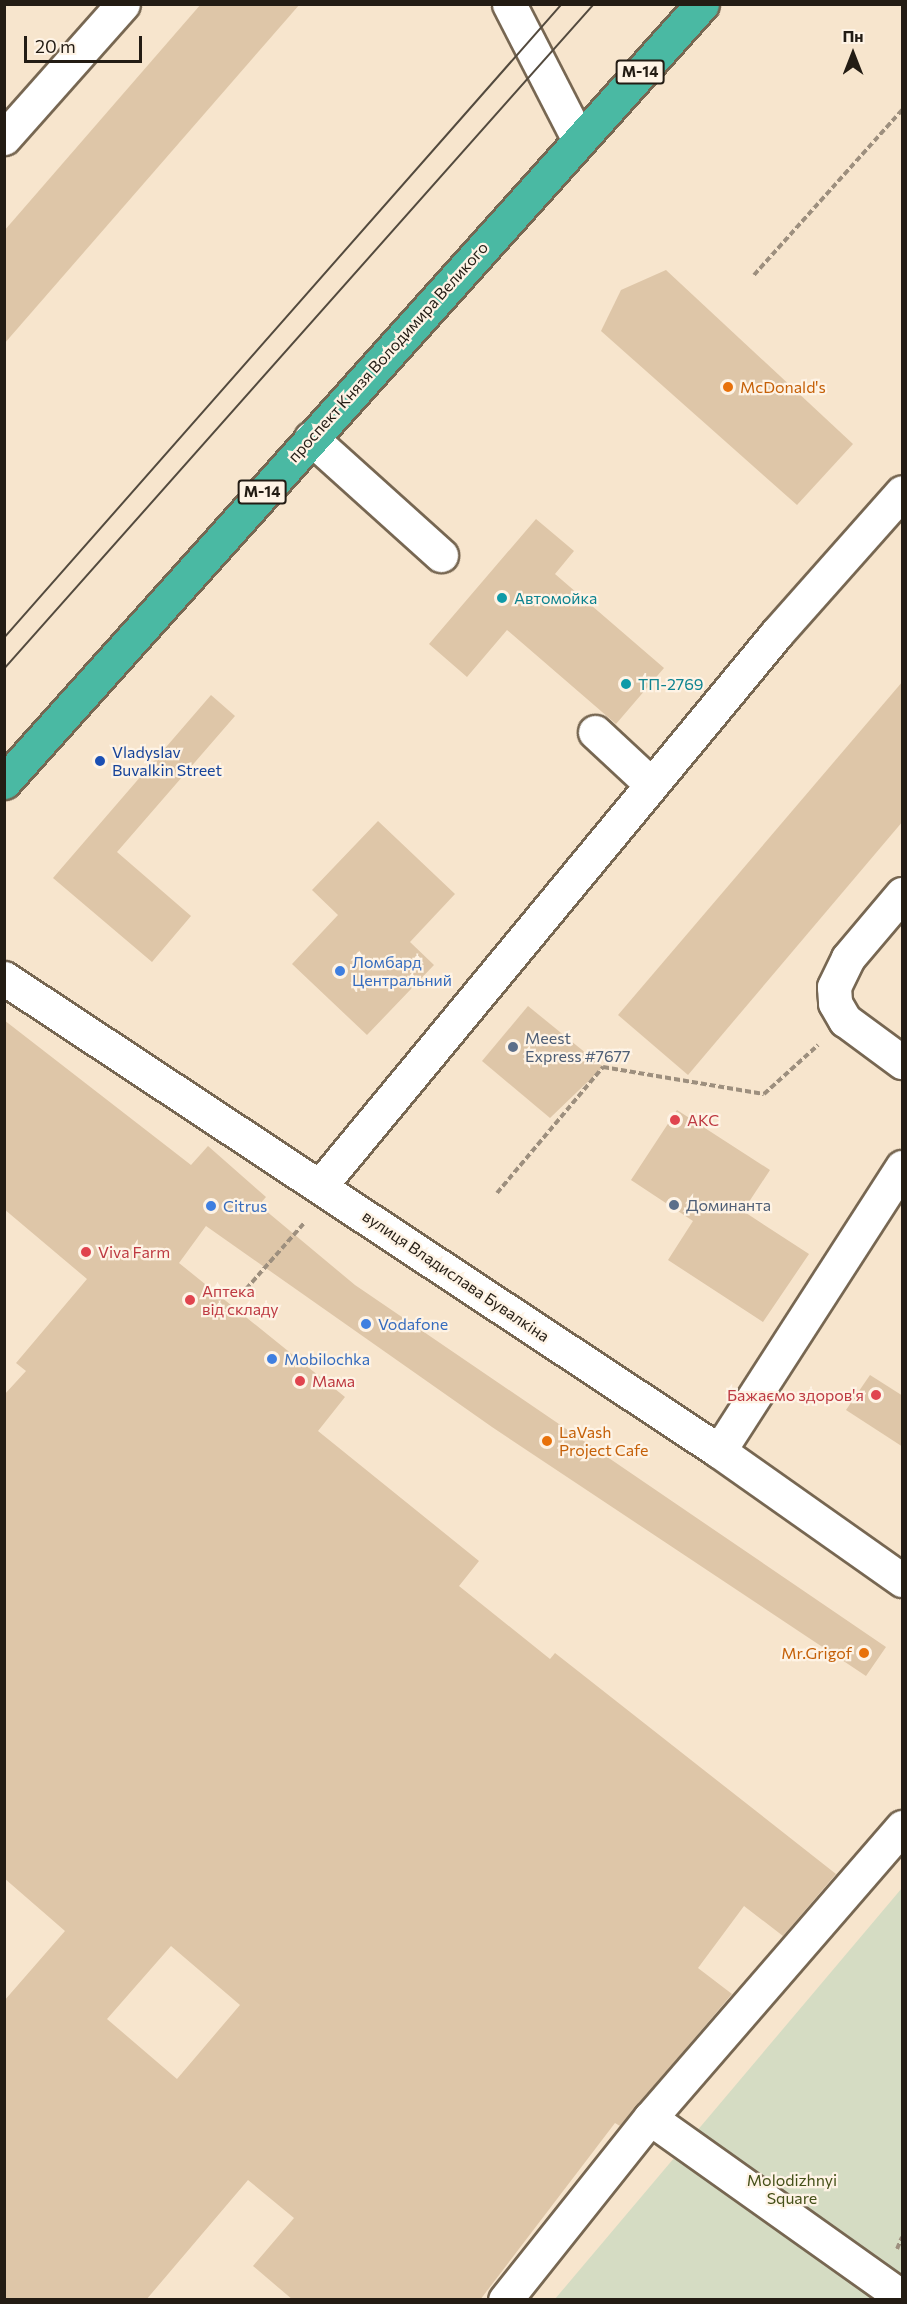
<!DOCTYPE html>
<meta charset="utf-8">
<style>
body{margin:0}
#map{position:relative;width:907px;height:2304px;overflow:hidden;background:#f7e5cd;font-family:Commissioner,sans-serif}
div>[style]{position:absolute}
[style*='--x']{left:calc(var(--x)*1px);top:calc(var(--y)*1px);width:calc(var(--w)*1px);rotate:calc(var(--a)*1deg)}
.green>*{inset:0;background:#d5dcc3}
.building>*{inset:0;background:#dec6a8}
.path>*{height:4px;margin-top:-2px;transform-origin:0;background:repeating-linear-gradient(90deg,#9d8f7e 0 6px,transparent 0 9px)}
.roads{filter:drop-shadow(2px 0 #776752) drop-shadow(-2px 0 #776752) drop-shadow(0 2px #776752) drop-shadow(0 -2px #776752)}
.minor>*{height:33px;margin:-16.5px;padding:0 16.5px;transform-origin:16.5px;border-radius:16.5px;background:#fff}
.highway>*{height:33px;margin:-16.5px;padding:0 16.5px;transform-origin:16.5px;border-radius:16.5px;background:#4ab9a3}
.tram>*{height:1.5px;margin:-0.75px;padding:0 0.75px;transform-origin:0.75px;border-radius:0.75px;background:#534a3e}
.dots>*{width:16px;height:16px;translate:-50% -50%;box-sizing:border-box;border:3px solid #fef3e5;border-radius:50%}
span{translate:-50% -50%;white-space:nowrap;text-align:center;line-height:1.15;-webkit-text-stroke:4.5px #fef3e5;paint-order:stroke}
.shield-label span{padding:2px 4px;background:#fef3e5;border:2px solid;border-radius:4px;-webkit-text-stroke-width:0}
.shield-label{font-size:15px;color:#231c14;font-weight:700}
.street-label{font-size:16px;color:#231c14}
.food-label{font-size:16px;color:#c56008}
.left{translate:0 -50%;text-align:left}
.right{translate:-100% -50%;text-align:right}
.culture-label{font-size:16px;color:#0d838f}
.transit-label{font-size:16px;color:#164399}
.shop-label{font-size:16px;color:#366cbe}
.service-label{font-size:16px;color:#4e5e75}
.health-label{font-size:16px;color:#be3a42}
.park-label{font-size:16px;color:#455019}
.frame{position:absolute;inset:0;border:6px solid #231c14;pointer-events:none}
.north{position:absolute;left:823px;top:24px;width:60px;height:60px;-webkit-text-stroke:4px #fef3e5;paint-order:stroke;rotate:0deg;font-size:16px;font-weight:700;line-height:24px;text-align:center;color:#231c14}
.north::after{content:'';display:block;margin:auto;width:21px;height:27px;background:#231c14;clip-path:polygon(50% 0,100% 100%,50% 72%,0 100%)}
.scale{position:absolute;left:24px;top:36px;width:118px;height:27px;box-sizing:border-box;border:3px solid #231c14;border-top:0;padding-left:8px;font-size:18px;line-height:21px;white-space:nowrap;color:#231c14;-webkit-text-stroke:4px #fef3e5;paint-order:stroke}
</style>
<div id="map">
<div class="green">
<div style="clip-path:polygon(902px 1888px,902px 2299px,555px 2299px)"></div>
</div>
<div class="building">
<div style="clip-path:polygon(201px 4px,300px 4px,4px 344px,4px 231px)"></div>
<div style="clip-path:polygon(666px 270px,853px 444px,797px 505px,601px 331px,621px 290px)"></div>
<div style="clip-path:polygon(536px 519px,574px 551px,555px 574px,664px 668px,616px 724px,507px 630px,467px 677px,429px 644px)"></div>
<div style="clip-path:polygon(903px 681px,903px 821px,688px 1075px,618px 1015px)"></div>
<div style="clip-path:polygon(211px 695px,235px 716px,117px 852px,191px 916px,152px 962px,53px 878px)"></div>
<div style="clip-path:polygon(378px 821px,455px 894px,410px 942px,434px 965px,367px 1035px,292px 964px,338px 915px,312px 890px)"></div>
<div style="clip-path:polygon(528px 1006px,603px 1067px,550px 1118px,482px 1061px)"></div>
<div style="clip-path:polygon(evenodd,4px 1020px,191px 1165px,208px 1146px,266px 1197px,259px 1205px,355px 1285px,886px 1647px,866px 1676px,492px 1427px,206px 1226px,179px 1263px,345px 1397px,318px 1431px,479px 1561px,459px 1586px,550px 1659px,555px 1653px,836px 1874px,783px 1936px,744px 1906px,698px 1968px,732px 1994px,620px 2126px,615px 2123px,480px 2300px,293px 2300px,253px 2266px,294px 2218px,248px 2180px,146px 2300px,4px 2300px,4px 2001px,65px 1931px,4px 1878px,4px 1395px,26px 1371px,16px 1363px,87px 1279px,4px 1209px,4px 1020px,171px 1946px,240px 2005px,177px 2079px,107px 2019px,171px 1946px)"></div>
<div style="clip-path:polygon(677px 1110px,770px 1170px,743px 1211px,809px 1254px,763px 1322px,668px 1260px,693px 1221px,631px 1180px)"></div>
<div style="clip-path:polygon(870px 1375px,903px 1396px,903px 1447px,846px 1410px)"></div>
</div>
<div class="path">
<div style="--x:754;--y:275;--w:222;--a:-48.1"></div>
<div style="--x:497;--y:1193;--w:165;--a:-49.9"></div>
<div style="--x:603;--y:1067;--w:163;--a:9.5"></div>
<div style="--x:764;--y:1094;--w:73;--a:-42.2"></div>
<div style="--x:246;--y:1289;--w:89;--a:-48.6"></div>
<div style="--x:897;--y:2249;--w:13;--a:-67"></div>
</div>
<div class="roads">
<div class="minor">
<div style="--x:509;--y:4;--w:153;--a:62.8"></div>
<div style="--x:4;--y:138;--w:179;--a:-48.4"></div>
<div style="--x:311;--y:438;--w:175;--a:42"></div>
<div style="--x:595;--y:732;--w:76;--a:42.9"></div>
<div style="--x:902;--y:894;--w:84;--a:130.2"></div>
<div style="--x:848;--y:958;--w:32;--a:116"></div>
<div style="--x:834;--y:987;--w:16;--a:86"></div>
<div style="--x:835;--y:1003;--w:20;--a:60"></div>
<div style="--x:845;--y:1020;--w:71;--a:36.4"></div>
<div style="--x:4;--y:978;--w:857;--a:33.49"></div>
<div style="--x:719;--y:1451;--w:224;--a:35.2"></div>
<div style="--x:320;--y:1186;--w:717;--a:-50.43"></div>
<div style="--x:777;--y:633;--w:188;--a:-48.4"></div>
<div style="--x:719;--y:1451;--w:338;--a:-57.2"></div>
<div style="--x:650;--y:2118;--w:309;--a:35.4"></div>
<div style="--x:505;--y:2300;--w:233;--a:-51.5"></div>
<div style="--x:650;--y:2118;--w:385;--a:-49.1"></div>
</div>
<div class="highway">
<div style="--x:4;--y:782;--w:1045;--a:-48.1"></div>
</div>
</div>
<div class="tram">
<div style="--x:4;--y:638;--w:845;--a:-48.65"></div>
<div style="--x:4;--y:669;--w:889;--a:-48.42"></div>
</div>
<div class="dots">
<div style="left:728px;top:387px;background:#e8710a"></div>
<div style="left:502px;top:598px;background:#0f9aa8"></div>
<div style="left:626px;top:684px;background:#0f9aa8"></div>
<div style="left:100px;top:761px;background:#1a4fb4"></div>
<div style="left:340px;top:971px;background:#3f7fe0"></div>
<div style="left:513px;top:1047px;background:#5c6f8a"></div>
<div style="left:675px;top:1120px;background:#e0444e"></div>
<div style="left:674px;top:1205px;background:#5c6f8a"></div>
<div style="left:211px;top:1206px;background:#3f7fe0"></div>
<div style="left:86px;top:1252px;background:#e0444e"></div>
<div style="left:190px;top:1300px;background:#e0444e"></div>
<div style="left:366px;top:1324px;background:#3f7fe0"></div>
<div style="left:272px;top:1359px;background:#3f7fe0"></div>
<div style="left:300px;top:1381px;background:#e0444e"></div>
<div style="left:876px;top:1395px;background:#e0444e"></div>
<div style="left:547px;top:1441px;background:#e8710a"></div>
<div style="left:864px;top:1653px;background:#e8710a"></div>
</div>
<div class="shield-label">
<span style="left:640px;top:72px">М-14</span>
<span style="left:262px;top:492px">М-14</span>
</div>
<div class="street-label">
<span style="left:388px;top:352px;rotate:-48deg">проспект Князя Володимира Великого</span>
<span style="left:456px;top:1276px;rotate:34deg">вулиця Владислава Бувалкіна</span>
</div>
<div class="food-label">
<span class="left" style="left:740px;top:387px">McDonald's</span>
<span class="left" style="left:559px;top:1441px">LaVash<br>Project Cafe</span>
<span class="right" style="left:852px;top:1653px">Mr.Grigof</span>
</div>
<div class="culture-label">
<span class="left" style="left:514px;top:598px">Автомойка</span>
<span class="left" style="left:638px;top:684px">ТП-2769</span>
</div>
<div class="transit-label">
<span class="left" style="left:112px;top:761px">Vladyslav<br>Buvalkin Street</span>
</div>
<div class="shop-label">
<span class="left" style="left:352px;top:971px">Ломбард<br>Центральний</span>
<span class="left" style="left:223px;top:1206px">Citrus</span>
<span class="left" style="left:378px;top:1324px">Vodafone</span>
<span class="left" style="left:284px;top:1359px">Mobilochka</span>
</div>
<div class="service-label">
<span class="left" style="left:525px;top:1047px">Meest<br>Express #7677</span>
<span class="left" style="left:686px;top:1205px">Доминанта</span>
</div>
<div class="health-label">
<span class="left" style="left:687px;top:1120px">АКС</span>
<span class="left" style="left:98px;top:1252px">Viva Farm</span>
<span class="left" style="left:202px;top:1300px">Аптека<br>від складу</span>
<span class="left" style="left:312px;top:1381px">Мама</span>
<span class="right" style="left:864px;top:1395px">Бажаємо здоров'я</span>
</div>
<div class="park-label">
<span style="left:792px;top:2189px">Molodizhnyi<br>Square</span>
</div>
<div class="frame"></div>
<div class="north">Пн</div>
<div class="scale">20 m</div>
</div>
